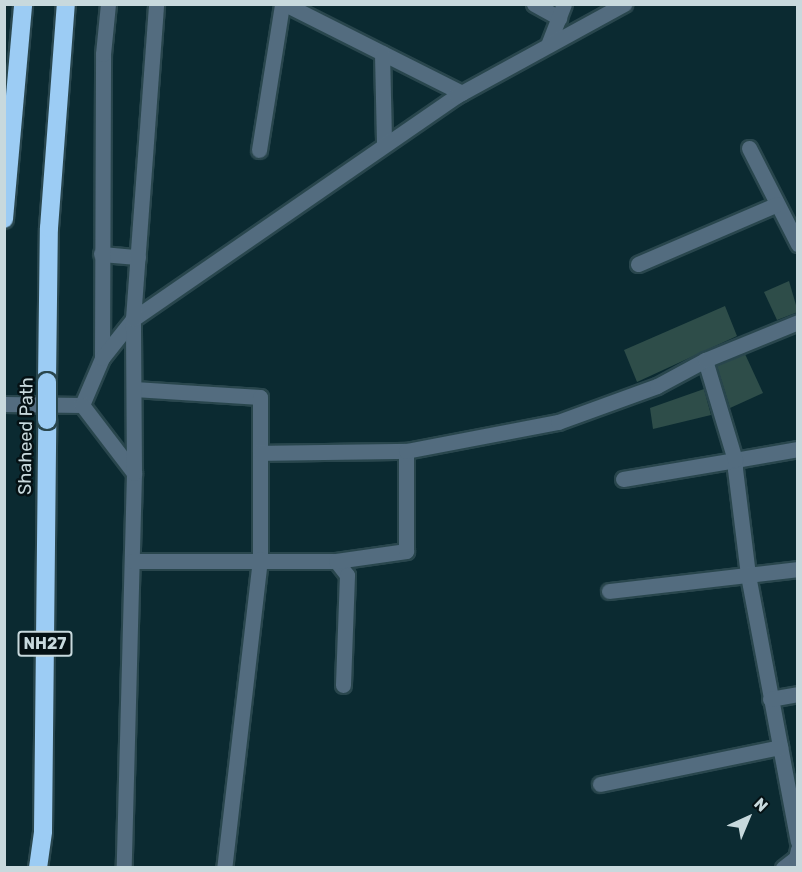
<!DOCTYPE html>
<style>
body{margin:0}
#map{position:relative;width:802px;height:872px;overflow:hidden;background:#0b2a31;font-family:Rubik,sans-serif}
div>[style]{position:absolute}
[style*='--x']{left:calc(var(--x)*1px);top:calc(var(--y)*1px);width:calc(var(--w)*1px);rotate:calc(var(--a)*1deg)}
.building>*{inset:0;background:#2e4d49}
.roads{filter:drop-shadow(2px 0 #29464d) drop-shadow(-2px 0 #29464d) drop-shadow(0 2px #29464d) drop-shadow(0 -2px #29464d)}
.minor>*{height:15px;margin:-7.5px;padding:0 7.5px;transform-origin:7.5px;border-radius:7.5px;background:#536c7f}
.highway>*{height:18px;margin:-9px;padding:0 9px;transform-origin:9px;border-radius:9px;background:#9cccf4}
.bridges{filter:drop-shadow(2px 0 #29464d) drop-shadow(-2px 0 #29464d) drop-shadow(0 2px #29464d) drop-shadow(0 -2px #29464d)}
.highway-bridge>*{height:18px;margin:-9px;padding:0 9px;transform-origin:9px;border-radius:9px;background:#9cccf4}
span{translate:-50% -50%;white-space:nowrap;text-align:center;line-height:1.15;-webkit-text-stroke:5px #051114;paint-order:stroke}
.shield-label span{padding:2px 4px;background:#051114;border:2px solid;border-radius:4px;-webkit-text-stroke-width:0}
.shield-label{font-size:16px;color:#c8d9dd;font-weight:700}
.street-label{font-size:18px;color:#c8d9dd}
.frame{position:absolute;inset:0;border:6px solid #c8d9dd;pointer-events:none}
.north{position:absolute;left:718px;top:788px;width:60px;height:60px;-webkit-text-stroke:4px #051114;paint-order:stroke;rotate:44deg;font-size:16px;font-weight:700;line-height:24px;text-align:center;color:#c8d9dd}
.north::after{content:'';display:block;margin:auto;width:21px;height:27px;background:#c8d9dd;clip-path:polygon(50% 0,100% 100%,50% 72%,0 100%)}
</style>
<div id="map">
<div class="building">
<div style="clip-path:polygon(789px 281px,798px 312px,777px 320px,764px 292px)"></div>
<div style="clip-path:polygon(725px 306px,737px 336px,637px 382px,624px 350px)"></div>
<div style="clip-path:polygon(745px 354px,763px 393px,730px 408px,717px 366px)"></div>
<div style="clip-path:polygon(704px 389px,711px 415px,653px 429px,650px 408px)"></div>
</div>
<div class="roads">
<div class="minor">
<div style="--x:285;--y:4;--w:198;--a:26.7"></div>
<div style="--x:534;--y:4;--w:29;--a:29"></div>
<div style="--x:548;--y:45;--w:44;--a:-68.7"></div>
<div style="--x:382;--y:53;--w:91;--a:88.7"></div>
<div style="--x:749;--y:148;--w:108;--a:63"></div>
<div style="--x:259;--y:150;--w:148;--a:-81"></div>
<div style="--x:101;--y:254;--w:37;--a:5"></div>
<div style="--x:638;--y:264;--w:151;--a:-23.3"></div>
<div style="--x:102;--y:358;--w:304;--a:-89.8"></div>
<div style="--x:103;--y:54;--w:50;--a:-84.3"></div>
<div style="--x:134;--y:389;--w:126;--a:3.6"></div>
<div style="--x:260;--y:397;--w:162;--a:90"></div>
<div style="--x:260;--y:559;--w:311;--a:96.6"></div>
<div style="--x:4;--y:404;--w:78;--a:0.7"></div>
<div style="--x:82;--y:405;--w:51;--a:-66.9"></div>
<div style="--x:102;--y:358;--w:50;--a:-51.5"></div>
<div style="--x:133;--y:319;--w:393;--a:-34.6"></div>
<div style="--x:456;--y:96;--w:192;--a:-28.7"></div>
<div style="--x:82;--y:405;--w:86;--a:52.6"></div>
<div style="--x:134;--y:473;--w:395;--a:91.5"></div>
<div style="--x:798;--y:449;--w:64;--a:170.1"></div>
<div style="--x:735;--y:460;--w:9;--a:90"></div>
<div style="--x:735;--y:469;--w:107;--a:83"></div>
<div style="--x:748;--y:575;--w:271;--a:79.4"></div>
<div style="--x:260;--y:453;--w:146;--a:-0.8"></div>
<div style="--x:134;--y:473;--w:154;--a:-90.4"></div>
<div style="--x:133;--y:319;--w:316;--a:-85.8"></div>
<div style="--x:623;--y:479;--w:114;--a:-9.6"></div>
<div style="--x:735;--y:460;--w:104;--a:-106.7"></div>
<div style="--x:132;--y:561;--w:204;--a:0"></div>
<div style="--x:336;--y:561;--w:18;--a:52"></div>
<div style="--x:347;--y:575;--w:110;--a:92.1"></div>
<div style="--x:336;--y:561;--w:71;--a:-8.1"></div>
<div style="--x:406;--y:551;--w:100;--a:-90"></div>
<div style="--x:406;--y:451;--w:155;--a:-10.8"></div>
<div style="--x:558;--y:422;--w:105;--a:-20"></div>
<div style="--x:657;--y:386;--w:55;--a:-28.4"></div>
<div style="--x:705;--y:360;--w:100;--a:-22.2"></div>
<div style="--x:609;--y:591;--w:190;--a:-6.6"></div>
<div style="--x:770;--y:699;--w:28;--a:-10"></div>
<div style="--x:600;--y:784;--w:184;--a:-11.6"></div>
<div style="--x:783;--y:868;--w:16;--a:-38"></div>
<div style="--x:796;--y:858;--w:9;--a:-77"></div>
</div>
<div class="highway">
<div style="--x:4;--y:219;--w:216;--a:-84.9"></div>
<div style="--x:47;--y:382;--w:154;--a:-89.3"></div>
<div style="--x:49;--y:228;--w:225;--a:-85.7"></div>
<div style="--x:38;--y:868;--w:37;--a:-82"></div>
<div style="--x:43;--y:831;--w:411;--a:-89.4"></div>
</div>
</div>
<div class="bridges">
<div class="highway-bridge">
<div style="--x:47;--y:420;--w:38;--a:-90"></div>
</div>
</div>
<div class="shield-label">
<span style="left:45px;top:644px">NH27</span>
</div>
<div class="street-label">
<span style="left:26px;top:436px;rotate:-89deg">Shaheed Path</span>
</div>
<div class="frame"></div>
<div class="north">N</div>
</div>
